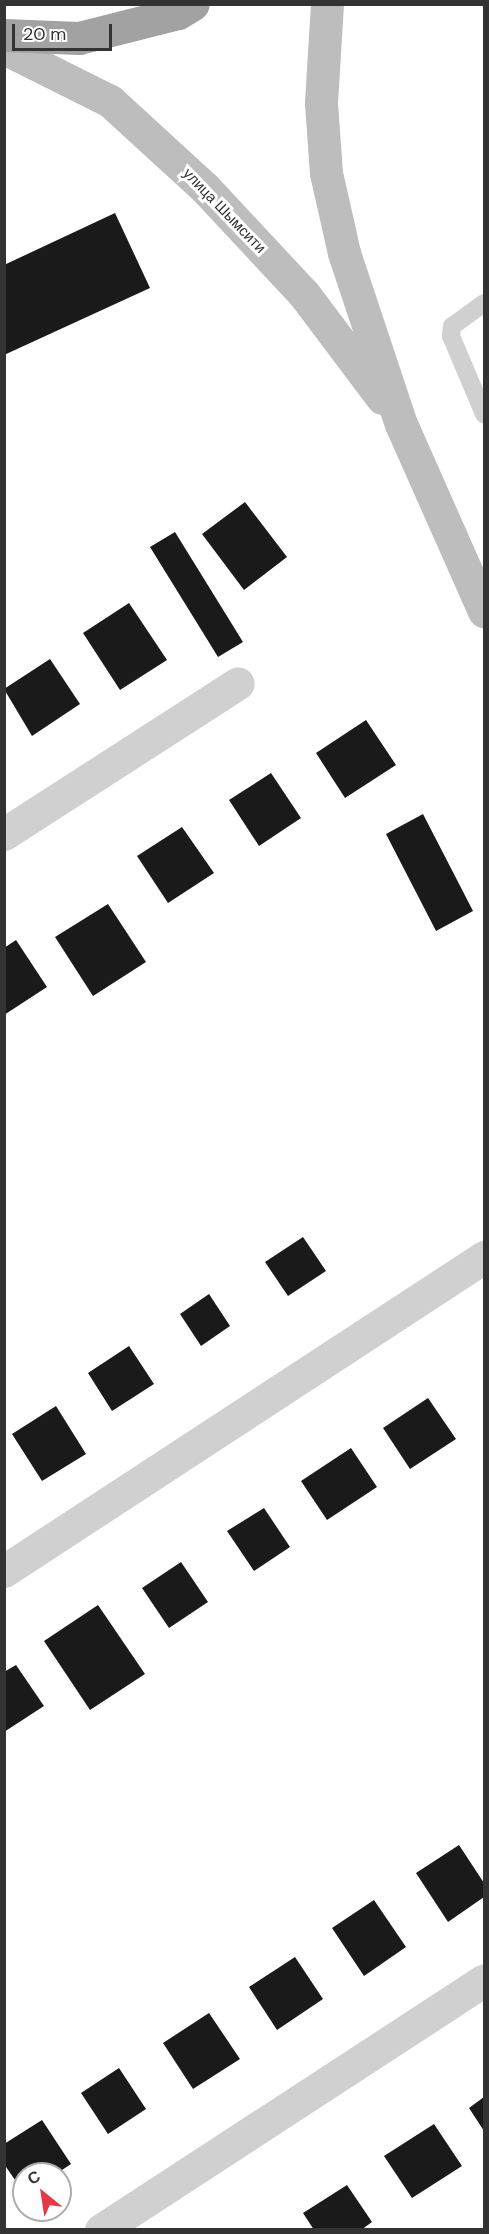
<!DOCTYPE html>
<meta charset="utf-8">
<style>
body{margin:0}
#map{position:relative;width:489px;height:2234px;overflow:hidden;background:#fff;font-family:"DM Sans",sans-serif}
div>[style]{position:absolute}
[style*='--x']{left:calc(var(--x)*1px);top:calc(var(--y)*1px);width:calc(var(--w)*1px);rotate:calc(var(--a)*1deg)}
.building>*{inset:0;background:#1a1a1a}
.service>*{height:18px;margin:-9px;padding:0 9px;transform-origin:9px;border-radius:9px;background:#d0d0d0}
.minor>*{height:33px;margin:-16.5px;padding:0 16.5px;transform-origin:16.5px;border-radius:16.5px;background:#d0d0d0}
.secondary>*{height:33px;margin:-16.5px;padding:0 16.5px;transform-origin:16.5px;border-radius:16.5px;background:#bdbdbd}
.trunk>*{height:33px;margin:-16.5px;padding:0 16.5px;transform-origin:16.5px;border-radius:16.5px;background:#a2a2a2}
span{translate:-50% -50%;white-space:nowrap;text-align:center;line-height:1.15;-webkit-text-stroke:6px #fff;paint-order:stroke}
.street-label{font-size:15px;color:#333}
.frame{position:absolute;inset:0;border:6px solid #333;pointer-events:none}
.north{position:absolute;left:12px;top:2162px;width:60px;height:60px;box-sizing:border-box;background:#fff;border:2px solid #adadad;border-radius:50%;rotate:330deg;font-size:16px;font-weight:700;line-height:24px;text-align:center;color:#333}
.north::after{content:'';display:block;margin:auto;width:21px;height:27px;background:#e63946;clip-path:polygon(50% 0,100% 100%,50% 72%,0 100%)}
.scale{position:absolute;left:12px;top:24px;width:100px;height:27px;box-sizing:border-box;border:3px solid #333;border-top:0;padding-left:8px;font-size:18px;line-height:21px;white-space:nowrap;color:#333;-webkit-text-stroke:4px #fff;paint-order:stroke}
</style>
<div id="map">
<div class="building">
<div style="clip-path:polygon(115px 213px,150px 288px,4px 355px,4px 265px)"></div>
<div style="clip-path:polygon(245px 502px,287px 557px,244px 590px,202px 534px)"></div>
<div style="clip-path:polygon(175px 532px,243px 642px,218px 657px,150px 547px)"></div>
<div style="clip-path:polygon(129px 603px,167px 660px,120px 690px,83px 633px)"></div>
<div style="clip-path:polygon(50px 659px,80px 704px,32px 736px,4px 689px)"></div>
<div style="clip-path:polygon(366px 720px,396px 765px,345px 798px,316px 753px)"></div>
<div style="clip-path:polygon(271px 773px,301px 818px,259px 846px,229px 800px)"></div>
<div style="clip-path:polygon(423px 814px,473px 911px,436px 931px,386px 834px)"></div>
<div style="clip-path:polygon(182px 827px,214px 873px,168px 903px,137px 856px)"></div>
<div style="clip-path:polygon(108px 904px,146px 962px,93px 996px,55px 937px)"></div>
<div style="clip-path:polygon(16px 940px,47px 987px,4px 1015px,4px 948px)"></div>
<div style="clip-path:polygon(303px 1237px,326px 1271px,288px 1296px,265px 1262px)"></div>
<div style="clip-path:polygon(209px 1294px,230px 1326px,201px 1346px,180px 1314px)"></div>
<div style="clip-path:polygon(129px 1346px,154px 1384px,112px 1411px,88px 1373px)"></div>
<div style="clip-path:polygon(428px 1398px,456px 1439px,410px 1469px,383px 1428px)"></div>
<div style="clip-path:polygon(56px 1406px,86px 1454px,42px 1481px,12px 1434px)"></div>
<div style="clip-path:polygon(351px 1448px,377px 1487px,327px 1520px,301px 1481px)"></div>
<div style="clip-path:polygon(264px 1508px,290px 1547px,254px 1571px,227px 1531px)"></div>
<div style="clip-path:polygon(181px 1562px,208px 1602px,169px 1628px,142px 1588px)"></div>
<div style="clip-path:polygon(98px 1605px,145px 1674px,90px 1710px,44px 1641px)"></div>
<div style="clip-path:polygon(16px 1665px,44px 1706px,4px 1732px,4px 1672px)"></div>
<div style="clip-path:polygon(459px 1845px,484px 1883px,484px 1897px,448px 1922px,416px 1873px)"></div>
<div style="clip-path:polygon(374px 1900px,406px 1947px,364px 1976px,332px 1928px)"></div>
<div style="clip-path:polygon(295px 1957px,323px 1999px,277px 2030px,249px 1987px)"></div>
<div style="clip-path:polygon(209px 2013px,240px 2059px,193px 2089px,163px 2043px)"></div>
<div style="clip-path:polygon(119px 2068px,146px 2109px,108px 2134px,81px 2093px)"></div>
<div style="clip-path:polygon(484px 2097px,484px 2131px,469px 2108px)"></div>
<div style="clip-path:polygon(42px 2120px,71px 2164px,56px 2174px,24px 2174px,24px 2193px,4px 2164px,4px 2144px)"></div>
<div style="clip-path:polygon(434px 2124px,462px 2166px,412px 2198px,384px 2156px)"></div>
<div style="clip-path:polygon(347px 2185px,372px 2222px,361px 2230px,314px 2230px,303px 2213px)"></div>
</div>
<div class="service">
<div style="--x:484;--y:303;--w:39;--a:144"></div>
<div style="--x:452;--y:326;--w:10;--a:96"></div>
<div style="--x:451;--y:336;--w:85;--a:67.1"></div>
</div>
<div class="minor">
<div style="--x:4;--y:834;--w:278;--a:-32.8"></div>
<div style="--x:4;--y:1571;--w:574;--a:-33.19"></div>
<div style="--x:101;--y:2230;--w:457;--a:-33.1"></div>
</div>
<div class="secondary">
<div style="--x:327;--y:4;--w:99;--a:93.5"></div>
<div style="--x:321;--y:103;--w:70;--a:85.9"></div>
<div style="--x:326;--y:173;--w:82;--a:77.3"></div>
<div style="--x:344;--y:253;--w:180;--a:71.6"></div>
<div style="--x:401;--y:424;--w:205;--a:66.1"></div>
<div style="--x:4;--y:48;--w:119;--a:26.6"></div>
<div style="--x:110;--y:101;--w:129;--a:42.5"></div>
<div style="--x:205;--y:188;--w:145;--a:47"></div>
<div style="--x:304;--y:294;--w:130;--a:53.1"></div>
</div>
<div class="trunk">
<div style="--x:4;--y:35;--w:75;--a:2.3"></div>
<div style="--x:79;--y:38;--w:102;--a:-14.2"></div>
<div style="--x:178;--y:13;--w:17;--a:-31"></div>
</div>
<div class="street-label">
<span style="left:224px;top:211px;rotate:46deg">улица Шымсити</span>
</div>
<div class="frame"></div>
<div class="north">С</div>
<div class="scale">20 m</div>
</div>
